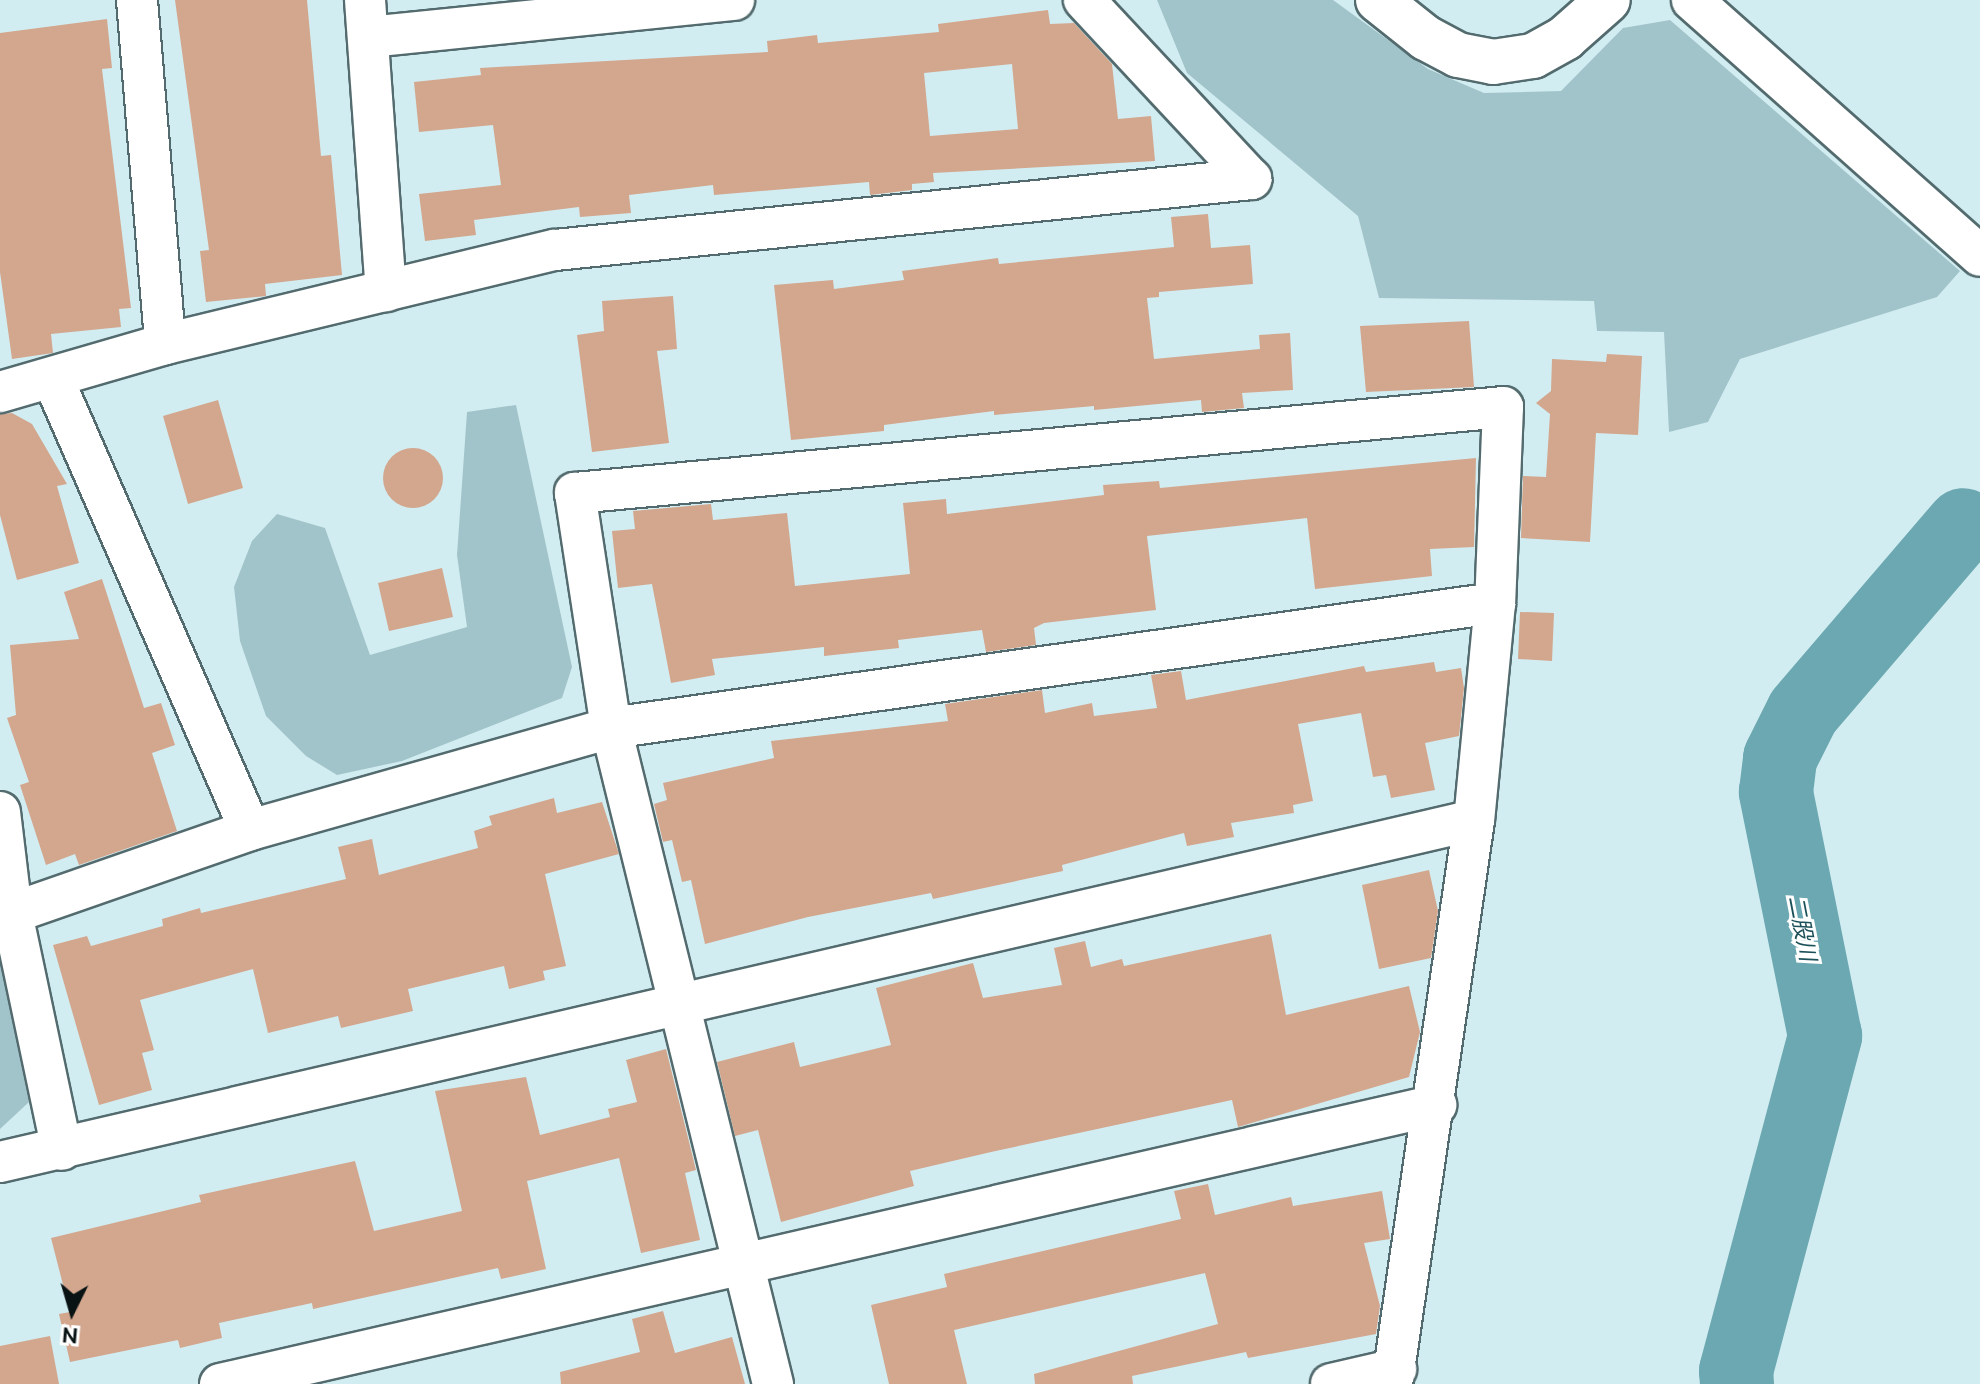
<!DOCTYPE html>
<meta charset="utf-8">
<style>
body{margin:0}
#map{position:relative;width:1980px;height:1384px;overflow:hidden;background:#d2edf1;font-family:Ubuntu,"Noto Sans JP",sans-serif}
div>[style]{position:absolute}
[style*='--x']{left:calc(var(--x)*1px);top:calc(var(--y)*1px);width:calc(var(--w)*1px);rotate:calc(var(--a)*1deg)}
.green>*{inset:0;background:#a1c4ca}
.river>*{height:74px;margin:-37px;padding:0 37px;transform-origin:37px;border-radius:37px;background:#6ca8b1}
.building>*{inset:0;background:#d3a68e}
.round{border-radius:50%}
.roads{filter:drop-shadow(2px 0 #536b6e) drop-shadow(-2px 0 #536b6e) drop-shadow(0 2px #536b6e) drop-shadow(0 -2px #536b6e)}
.street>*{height:40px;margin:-20px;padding:0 20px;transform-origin:20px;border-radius:20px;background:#fff}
.secondary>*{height:44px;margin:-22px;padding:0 22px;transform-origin:22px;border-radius:22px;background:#fff}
span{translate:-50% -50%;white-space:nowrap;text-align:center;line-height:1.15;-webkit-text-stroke:6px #fff;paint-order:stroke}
.water-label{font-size:22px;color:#1d5159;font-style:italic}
.north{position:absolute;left:32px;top:1272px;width:80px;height:80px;-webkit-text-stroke:6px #fff;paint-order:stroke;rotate:185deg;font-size:22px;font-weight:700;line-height:32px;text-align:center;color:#091314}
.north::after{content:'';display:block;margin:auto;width:28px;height:36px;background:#091314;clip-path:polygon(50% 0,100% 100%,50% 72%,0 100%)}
</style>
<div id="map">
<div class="green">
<div style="clip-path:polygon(1157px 0,1333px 0,1428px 69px,1484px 93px,1561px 91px,1623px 28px,1670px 20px,1960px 271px,1937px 297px,1740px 359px,1708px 422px,1669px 432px,1664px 332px,1597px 331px,1594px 301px,1379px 298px,1358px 216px,1187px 73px)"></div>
<div style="clip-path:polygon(516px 405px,572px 667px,562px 698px,402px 761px,337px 775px,306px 756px,266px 716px,240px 641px,234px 587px,252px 541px,277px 514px,325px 528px,370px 655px,467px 627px,457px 555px,467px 412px)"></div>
<div style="clip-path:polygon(0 962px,29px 1102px,0 1129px)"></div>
</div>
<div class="river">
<div style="--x:1737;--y:1384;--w:13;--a:-94"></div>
<div style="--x:1736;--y:1371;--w:347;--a:-75.1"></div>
<div style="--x:1825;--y:1036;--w:249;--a:-101.4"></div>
<div style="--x:1776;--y:792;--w:34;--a:-83"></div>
<div style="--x:1780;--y:758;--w:51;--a:-63.4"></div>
<div style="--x:1803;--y:712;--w:246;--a:-49.4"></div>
</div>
<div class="building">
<div style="clip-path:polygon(175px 0,307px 0,321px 156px,331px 155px,342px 275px,265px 284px,266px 296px,206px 302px,200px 251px,209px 250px)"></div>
<div style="clip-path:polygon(evenodd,1048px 10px,1050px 24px,1074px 23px,1112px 64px,1118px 119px,1151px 116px,1155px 161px,933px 173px,934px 182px,912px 184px,912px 190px,870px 195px,869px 182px,714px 195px,713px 185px,629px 195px,631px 213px,580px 217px,579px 207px,474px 220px,476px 235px,425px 241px,419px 194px,501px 185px,493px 125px,419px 132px,414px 82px,481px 75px,480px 68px,768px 52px,767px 41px,817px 35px,818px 43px,939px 32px,938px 24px,1048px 10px,1012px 64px,1018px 129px,930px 136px,924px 73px,1012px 64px)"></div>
<div style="clip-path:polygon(107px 19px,112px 68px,102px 69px,131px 308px,119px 309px,121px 327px,51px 334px,53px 353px,12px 359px,0 272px,0 33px)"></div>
<div style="clip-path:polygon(1208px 214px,1211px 248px,1250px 245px,1253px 284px,1159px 292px,1159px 297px,1147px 298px,1154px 359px,1260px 349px,1259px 335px,1290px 333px,1293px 390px,1242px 393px,1244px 408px,1202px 412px,1201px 400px,1094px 410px,1094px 406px,994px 415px,994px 411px,884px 425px,884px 431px,791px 440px,774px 285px,833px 280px,834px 289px,904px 280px,902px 271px,998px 258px,999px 264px,1174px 247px,1171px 217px)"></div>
<div style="clip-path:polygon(673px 296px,677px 349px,657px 351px,669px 443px,592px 452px,577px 335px,604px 331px,602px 301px)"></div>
<div style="clip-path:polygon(1469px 321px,1474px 387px,1366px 392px,1360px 326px)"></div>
<div style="clip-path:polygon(1607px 354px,1642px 356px,1638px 435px,1596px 433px,1590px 542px,1521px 538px,1523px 476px,1546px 477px,1550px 414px,1536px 403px,1551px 391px,1552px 359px,1606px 362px)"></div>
<div style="clip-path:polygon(218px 400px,243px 488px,188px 504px,163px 416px)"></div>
<div style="clip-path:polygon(12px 413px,32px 424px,67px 484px,57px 486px,79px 563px,17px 580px,0 515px,0 414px)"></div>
<div class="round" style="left:383px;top:448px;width:60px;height:60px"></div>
<div style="clip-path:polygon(1476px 458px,1474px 547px,1430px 549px,1432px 576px,1315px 589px,1307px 518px,1147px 536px,1156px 610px,1044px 623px,1034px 628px,1036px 645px,986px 652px,982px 630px,898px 640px,899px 648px,824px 656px,824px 647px,712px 659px,715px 675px,671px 683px,652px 584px,618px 588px,612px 531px,635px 529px,633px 511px,711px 504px,713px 520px,787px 513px,795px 586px,910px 574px,903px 503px,946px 499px,947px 514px,1104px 495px,1103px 485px,1159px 481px,1160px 488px)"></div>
<div style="clip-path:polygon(442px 568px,453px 617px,389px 631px,378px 583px)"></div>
<div style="clip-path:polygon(102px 579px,144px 708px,161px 703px,175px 745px,152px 753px,177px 831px,79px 865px,75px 854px,46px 865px,20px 785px,29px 782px,7px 718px,16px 715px,10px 645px,79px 639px,64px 592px)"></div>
<div style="clip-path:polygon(1520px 612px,1554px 613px,1552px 661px,1518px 659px)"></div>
<div style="clip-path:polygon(1434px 662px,1436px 672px,1461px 668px,1464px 688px,1459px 736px,1425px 743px,1435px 790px,1391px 798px,1386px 775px,1373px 777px,1361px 713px,1298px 724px,1313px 801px,1293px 805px,1294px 813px,1231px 823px,1234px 837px,1187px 846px,1184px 833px,1062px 865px,1063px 871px,933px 899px,931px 893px,808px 917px,705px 944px,691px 880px,682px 882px,672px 840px,663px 842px,654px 804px,667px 800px,663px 783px,774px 758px,771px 741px,948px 721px,945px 704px,1042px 690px,1045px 713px,1092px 703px,1094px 716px,1157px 708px,1151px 675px,1181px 671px,1186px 700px,1364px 666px,1366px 672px)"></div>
<div style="clip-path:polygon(554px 798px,557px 813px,602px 802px,619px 854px,545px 874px,566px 966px,543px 971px,545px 980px,509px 989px,504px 966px,408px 989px,413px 1011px,341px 1028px,338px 1016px,268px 1033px,253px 969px,140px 1000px,154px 1050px,142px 1053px,152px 1090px,99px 1105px,53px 945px,87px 936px,91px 946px,163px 926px,162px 919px,200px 908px,201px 913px,346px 879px,338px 847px,372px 839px,379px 875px,478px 848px,474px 831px,492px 825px,489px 816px)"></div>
<div style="clip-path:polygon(1429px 870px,1438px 911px,1431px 958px,1379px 969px,1362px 885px)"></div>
<div style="clip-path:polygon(1271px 934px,1286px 1015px,1409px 986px,1420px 1032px,1409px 1077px,1238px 1127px,1232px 1100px,991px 1152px,910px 1171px,914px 1186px,781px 1222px,758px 1130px,735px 1136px,717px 1062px,794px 1042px,800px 1067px,891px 1045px,876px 988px,973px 963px,983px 998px,1062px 985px,1054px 948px,1085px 941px,1091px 967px,1122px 959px,1124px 966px)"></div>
<div style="clip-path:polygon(666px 1049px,696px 1170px,685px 1173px,700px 1240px,641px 1253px,619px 1158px,527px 1181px,546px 1269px,501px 1279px,498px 1268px,313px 1309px,312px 1303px,219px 1323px,222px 1338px,180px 1348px,178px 1340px,70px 1362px,59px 1314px,70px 1312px,51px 1238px,201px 1202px,199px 1195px,355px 1161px,374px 1231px,462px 1211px,435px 1091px,526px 1077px,540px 1135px,610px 1117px,608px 1109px,637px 1102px,626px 1060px)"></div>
<div style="clip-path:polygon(1208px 1184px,1215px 1215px,1291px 1197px,1293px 1206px,1382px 1191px,1390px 1239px,1364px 1243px,1380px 1306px,1376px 1334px,1248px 1358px,1246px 1352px,1132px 1376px,1133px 1384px,1035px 1384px,1034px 1374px,1218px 1324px,1205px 1273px,954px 1330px,967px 1384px,889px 1384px,871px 1305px,947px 1287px,944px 1274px,1181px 1219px,1174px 1191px)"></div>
<div style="clip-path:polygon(663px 1311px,675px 1353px,732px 1337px,745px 1384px,561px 1384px,560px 1372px,640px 1352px,632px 1319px)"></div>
<div style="clip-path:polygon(50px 1336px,59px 1384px,0 1384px,0 1346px)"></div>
</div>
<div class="roads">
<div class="street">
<div style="--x:137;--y:0;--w:345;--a:85.3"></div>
<div style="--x:365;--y:0;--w:292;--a:85.9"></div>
<div style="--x:1692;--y:0;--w:385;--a:41.6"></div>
<div style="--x:369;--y:37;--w:367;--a:-5.8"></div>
<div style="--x:53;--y:379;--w:492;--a:66.4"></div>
<div style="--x:0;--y:392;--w:172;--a:-16.2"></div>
<div style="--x:165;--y:344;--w:401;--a:-13.6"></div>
<div style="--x:555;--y:250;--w:700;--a:-5.82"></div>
<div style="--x:1251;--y:179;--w:245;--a:-133"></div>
<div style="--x:0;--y:812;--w:102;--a:83.2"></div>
<div style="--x:12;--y:913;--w:242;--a:78.1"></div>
<div style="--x:12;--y:913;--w:252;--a:-19.2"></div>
<div style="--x:250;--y:830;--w:375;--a:-15.8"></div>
<div style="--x:611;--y:728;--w:893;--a:-8.05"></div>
<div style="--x:0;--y:1162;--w:1513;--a:-13.06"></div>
<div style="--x:220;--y:1384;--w:1248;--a:-12.92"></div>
<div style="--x:773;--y:1384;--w:676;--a:-103.87"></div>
<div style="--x:611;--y:728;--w:238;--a:-98.7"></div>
<div style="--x:575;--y:493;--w:932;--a:-5.29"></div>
<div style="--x:1503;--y:407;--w:196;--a:92.3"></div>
<div style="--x:1495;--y:603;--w:218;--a:95.5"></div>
<div style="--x:1474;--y:820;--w:570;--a:98.27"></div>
<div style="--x:1331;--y:1384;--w:67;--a:-13"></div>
</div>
<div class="secondary">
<div style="--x:1378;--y:0;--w:61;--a:38.4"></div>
<div style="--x:1426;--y:38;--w:36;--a:28"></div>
<div style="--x:1458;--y:55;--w:36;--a:11"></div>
<div style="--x:1493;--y:62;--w:40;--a:-8.5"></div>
<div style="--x:1533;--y:56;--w:37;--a:-29"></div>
<div style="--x:1565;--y:38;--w:57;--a:-41.5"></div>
</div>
</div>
<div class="water-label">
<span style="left:1803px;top:928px;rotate:79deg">二股川</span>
</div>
<div class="north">N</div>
</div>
